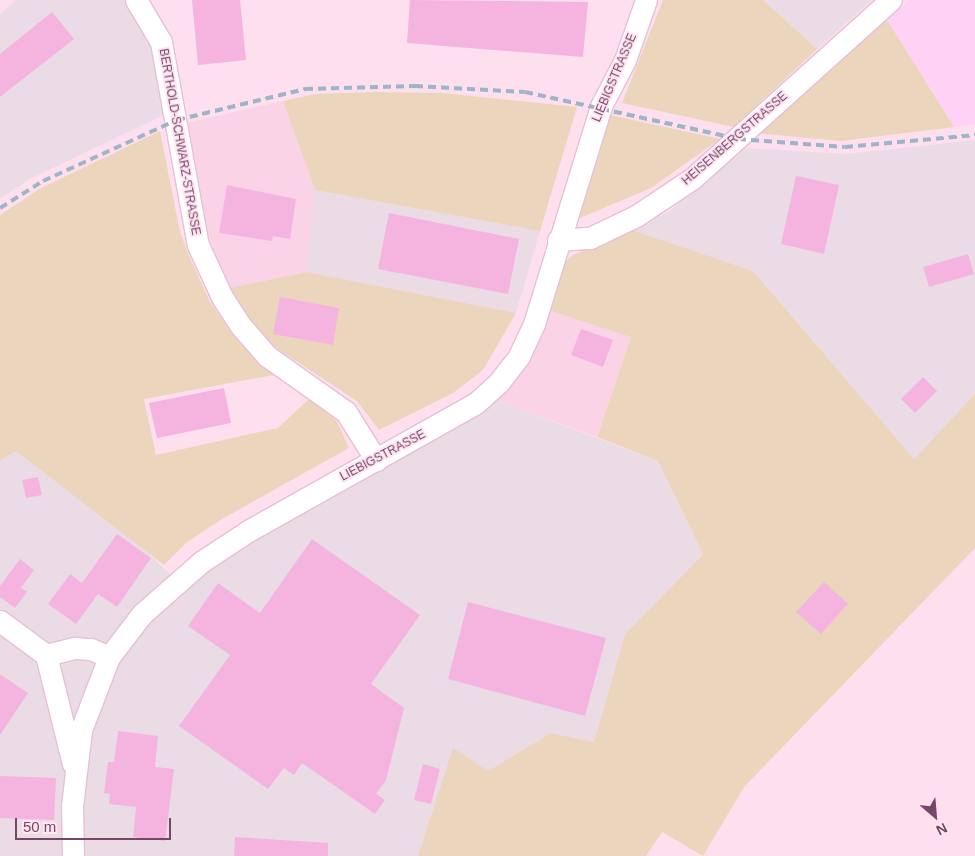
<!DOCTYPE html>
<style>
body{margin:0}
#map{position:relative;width:975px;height:856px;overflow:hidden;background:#fedfed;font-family:Helvetica,sans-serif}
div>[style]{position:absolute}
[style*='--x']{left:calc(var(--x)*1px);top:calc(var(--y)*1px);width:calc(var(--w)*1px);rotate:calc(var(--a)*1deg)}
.residential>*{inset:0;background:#fbd3e7}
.commercial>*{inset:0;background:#ffd1f5}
.industrial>*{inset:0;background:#ebdbe5}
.green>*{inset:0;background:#ecd5bd}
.building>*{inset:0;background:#f5b4e0}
.roads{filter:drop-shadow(1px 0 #e7bfd7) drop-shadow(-1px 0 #e7bfd7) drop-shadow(0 1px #e7bfd7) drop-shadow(0 -1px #e7bfd7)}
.minor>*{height:21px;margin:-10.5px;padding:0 10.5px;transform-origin:10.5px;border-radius:10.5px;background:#fff}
.rail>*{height:4px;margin-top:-2px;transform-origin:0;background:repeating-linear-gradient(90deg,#9eb4c7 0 8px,transparent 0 13px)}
span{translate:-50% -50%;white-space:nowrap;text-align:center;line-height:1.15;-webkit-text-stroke:4px #ffe6f2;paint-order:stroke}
.street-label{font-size:12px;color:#764568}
.north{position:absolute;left:910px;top:791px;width:50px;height:50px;-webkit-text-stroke:4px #ffe6f2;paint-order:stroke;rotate:153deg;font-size:14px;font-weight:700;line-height:20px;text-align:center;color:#764568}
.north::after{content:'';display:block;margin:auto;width:18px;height:22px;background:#764568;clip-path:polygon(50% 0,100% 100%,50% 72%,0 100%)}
.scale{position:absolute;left:15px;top:818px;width:156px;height:22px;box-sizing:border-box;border:2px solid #764568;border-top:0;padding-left:6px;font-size:15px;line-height:18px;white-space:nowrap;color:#764568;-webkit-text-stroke:4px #ffe6f2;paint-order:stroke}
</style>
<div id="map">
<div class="residential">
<div style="clip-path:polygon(283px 101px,315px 190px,306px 272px,230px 288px,213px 249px,199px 202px,185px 123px)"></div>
<div style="clip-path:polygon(548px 310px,631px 336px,597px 437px,493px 399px)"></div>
</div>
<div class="commercial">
<div style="clip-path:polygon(910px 0,975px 0,975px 124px,954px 127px,887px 20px)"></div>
</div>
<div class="industrial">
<div style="clip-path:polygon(16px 0,127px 0,154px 45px,168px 113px,32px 178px,0 198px,0 14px)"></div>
<div style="clip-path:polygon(763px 0,872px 0,817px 49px)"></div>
<div style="clip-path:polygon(975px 140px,975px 394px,914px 459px,753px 271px,632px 230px,668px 212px,743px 148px,846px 154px)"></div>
<div style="clip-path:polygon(315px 190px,540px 231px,516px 313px,306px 272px)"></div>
<div style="clip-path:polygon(493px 399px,658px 461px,703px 553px,625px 634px,594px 742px,551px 733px,488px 771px,453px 749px,418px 856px,0 856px,0 410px,183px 587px,336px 491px,443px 435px)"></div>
</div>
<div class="green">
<div style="clip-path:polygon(663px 0,763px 0,817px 49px,734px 127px,622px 103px)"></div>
<div style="clip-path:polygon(887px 20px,954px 127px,841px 141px,755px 133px)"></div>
<div style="clip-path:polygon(374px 92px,442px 93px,577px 107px,540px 231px,315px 190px,283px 101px,315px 94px)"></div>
<div style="clip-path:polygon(606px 114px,720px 139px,651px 188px,573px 221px)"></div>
<div style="clip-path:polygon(160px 131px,180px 232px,190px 258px,209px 300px,232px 334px,274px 375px,144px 399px,156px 455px,278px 428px,310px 398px,336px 420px,349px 448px,222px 519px,186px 543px,164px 565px,16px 451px,0 460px,0 215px,41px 188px)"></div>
<div style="clip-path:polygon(632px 230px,753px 271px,914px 459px,975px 394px,975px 548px,744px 787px,703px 856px,662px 832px,646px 856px,418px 856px,453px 748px,488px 771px,551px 733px,594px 742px,625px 634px,703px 554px,658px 461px,597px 437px,631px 337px,548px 310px,561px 265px,573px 255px)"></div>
<div style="clip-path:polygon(306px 272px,516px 313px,483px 370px,453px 393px,379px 430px,357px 401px,273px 346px,248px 322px,230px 288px)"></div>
</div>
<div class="building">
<div style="clip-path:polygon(192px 0,240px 0,246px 60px,198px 65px)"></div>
<div style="clip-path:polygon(410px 0,588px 2px,583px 57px,407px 43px)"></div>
<div style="clip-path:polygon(52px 12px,74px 39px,0 97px,0 54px)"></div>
<div style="clip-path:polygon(796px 176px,839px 185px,824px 254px,781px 244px)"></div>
<div style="clip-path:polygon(227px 185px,296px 199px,290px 239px,273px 236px,272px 241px,219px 233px)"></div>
<div style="clip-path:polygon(389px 213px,519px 239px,508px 294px,378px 269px)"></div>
<div style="clip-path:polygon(968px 254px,974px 274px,929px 287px,923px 267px)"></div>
<div style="clip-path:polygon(280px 297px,339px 308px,333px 345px,273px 334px)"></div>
<div style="clip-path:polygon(581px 329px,613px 340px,603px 367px,571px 355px)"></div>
<div style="clip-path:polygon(923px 377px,937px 391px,915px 413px,901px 399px)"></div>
<div style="clip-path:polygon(224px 388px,231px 423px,157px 438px,149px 403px)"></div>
<div style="clip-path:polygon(38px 477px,42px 495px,26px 498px,22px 480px)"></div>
<div style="clip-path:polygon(117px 534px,151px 558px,117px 607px,98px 594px,76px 624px,48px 604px,70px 574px,82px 583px)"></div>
<div style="clip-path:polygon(312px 539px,420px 615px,371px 684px,404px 708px,386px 780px,376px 794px,385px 800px,375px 814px,302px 763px,294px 775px,284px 768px,268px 789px,179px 726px,230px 655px,188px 626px,218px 583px,260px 613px)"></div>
<div style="clip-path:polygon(20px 559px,34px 570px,21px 588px,27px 592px,15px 608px,0 597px,0 586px)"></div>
<div style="clip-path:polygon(824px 582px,848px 604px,821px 634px,796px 612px)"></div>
<div style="clip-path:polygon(468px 602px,606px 638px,585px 716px,448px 679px)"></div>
<div style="clip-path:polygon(0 674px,28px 693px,0 735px)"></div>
<div style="clip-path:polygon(118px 731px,158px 736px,155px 767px,174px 769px,165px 841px,133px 837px,136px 807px,109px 804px,110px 794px,104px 793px,108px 762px,114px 762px)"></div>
<div style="clip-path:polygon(423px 764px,440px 769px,431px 804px,414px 800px)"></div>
<div style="clip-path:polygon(0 776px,56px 778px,54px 820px,0 818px)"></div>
<div style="clip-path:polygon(235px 837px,328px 843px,328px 856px,234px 856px)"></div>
</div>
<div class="roads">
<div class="minor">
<div style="--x:136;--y:0;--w:49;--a:59.2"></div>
<div style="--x:161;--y:42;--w:206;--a:79.7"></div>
<div style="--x:198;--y:245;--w:57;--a:65.2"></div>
<div style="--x:222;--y:297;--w:33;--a:57"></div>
<div style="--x:240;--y:325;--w:41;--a:48.9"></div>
<div style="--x:267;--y:356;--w:97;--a:35.3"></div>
<div style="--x:346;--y:412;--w:57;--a:58"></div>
<div style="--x:558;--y:240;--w:32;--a:-4"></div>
<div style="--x:590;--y:238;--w:51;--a:-25.6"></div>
<div style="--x:636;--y:216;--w:69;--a:-33.7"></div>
<div style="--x:693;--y:178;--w:266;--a:-42"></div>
<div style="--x:0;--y:621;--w:57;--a:36.5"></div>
<div style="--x:46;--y:655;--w:112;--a:76.1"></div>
<div style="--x:46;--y:655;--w:30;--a:-14"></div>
<div style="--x:75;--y:648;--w:16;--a:4"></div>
<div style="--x:91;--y:649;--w:20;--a:24"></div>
<div style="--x:73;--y:856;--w:50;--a:-91.1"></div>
<div style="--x:72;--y:806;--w:77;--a:-83.2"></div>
<div style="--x:81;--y:730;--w:78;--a:-69"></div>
<div style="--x:109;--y:657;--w:54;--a:-52.5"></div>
<div style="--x:142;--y:614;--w:79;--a:-41.4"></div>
<div style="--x:201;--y:562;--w:56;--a:-33.4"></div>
<div style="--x:248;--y:531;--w:261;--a:-29.3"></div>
<div style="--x:476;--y:403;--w:31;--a:-42"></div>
<div style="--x:499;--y:382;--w:33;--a:-52"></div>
<div style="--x:519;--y:356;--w:35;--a:-65"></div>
<div style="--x:534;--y:324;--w:228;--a:-72.9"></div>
<div style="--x:601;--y:106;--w:52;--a:-62.4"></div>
<div style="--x:625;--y:60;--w:64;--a:-70.7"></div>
</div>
</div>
<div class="rail">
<div style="--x:0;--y:208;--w:51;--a:-32.1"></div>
<div style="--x:43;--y:181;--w:147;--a:-24.5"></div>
<div style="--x:177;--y:120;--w:132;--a:-13.6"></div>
<div style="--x:305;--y:89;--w:110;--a:-1.6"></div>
<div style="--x:415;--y:86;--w:110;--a:3.1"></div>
<div style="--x:525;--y:92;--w:218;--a:12.4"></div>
<div style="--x:738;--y:139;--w:107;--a:4.3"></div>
<div style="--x:845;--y:147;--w:131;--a:-5.3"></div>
</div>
<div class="street-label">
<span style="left:615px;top:78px;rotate:-67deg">LIEBIGSTRASSE</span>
<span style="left:735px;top:139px;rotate:-41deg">HEISENBERGSTRASSE</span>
<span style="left:179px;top:142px;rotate:80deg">BERTHOLD-SCHWARZ-STRASSE</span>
<span style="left:383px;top:456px;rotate:-28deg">LIEBIGSTRASSE</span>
</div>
<div class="north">N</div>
<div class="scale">50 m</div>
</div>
